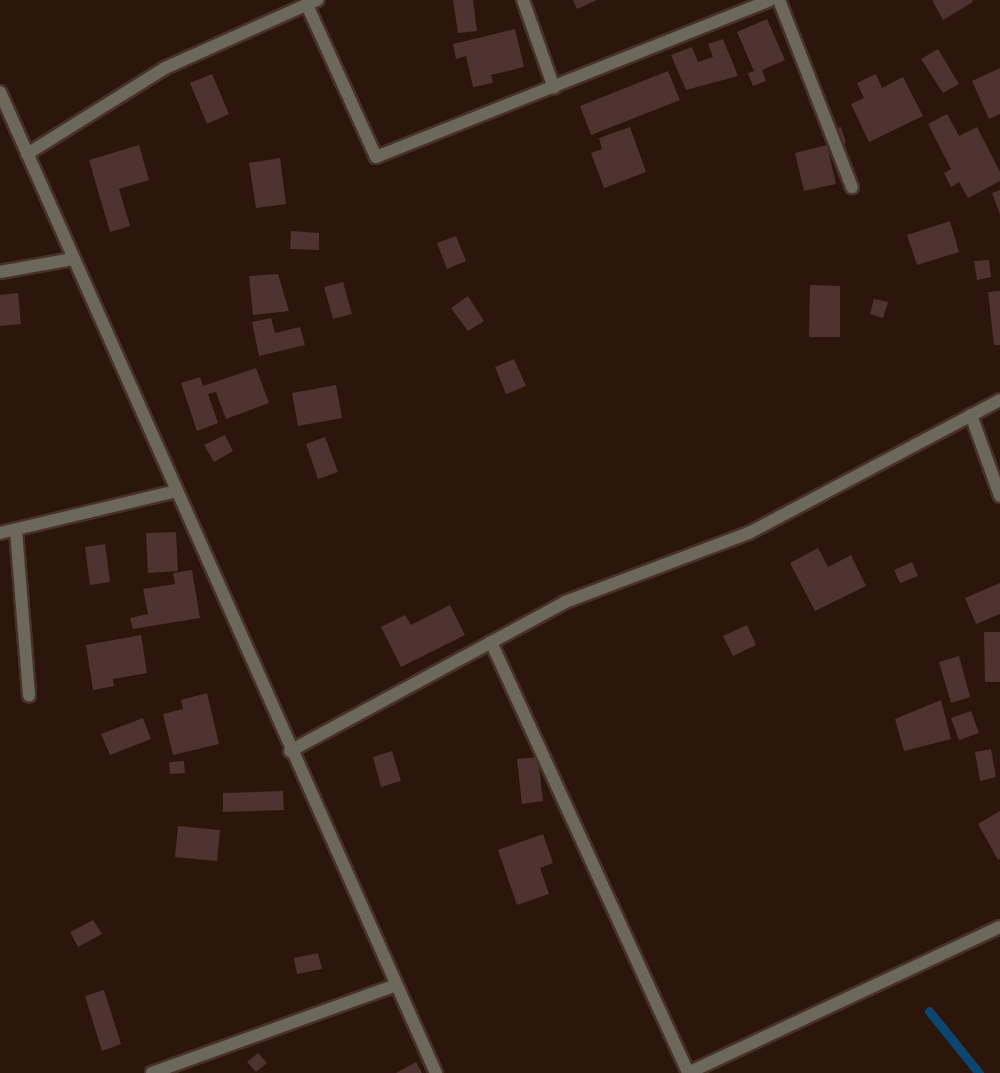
<!DOCTYPE html>
<style>
body{margin:0}
#map{position:relative;width:1000px;height:1073px;overflow:hidden;background:#2c150b;font-family:Karla,sans-serif}
div>[style]{position:absolute}
[style*='--x']{left:calc(var(--x)*1px);top:calc(var(--y)*1px);width:calc(var(--w)*1px);rotate:calc(var(--a)*1deg)}
.stream>*{height:9px;margin:-4.5px;padding:0 4.5px;transform-origin:4.5px;border-radius:4.5px;background:#0c456f}
.building>*{inset:0;background:#4f3330}
.roads{filter:drop-shadow(2px 0 #483228) drop-shadow(-2px 0 #483228) drop-shadow(0 2px #483228) drop-shadow(0 -2px #483228)}
.service>*{height:12px;margin:-6px;padding:0 6px;transform-origin:6px;border-radius:6px;background:#6c685c}
.minor>*{height:12px;margin:-6px;padding:0 6px;transform-origin:6px;border-radius:6px;background:#6c685c}
span{translate:-50% -50%;white-space:nowrap;text-align:center;line-height:1.15;-webkit-text-stroke:6px #220c04;paint-order:stroke}
</style>
<div id="map">
<div class="stream">
<div style="--x:929;--y:1011;--w:80;--a:51.1"></div>
</div>
<div class="building">
<div style="clip-path:polygon(453px 0,473px 0,477px 31px,458px 33px)"></div>
<div style="clip-path:polygon(573px 0,597px 0,577px 9px)"></div>
<div style="clip-path:polygon(932px 0,972px 0,973px 2px,943px 20px)"></div>
<div style="clip-path:polygon(767px 19px,785px 60px,762px 70px,766px 81px,753px 86px,748px 73px,754px 71px,737px 32px)"></div>
<div style="clip-path:polygon(515px 29px,524px 67px,491px 75px,493px 83px,473px 87px,466px 56px,456px 59px,453px 44px)"></div>
<div style="clip-path:polygon(723px 39px,738px 76px,686px 90px,671px 55px,692px 47px,698px 62px,713px 57px,708px 44px)"></div>
<div style="clip-path:polygon(938px 49px,959px 84px,943px 93px,921px 59px)"></div>
<div style="clip-path:polygon(1000px 68px,1000px 114px,989px 119px,972px 81px)"></div>
<div style="clip-path:polygon(668px 71px,680px 100px,591px 135px,580px 106px)"></div>
<div style="clip-path:polygon(212px 74px,229px 114px,207px 124px,190px 83px)"></div>
<div style="clip-path:polygon(876px 74px,882px 88px,903px 77px,923px 116px,869px 142px,851px 104px,864px 98px,857px 83px)"></div>
<div style="clip-path:polygon(947px 114px,959px 136px,977px 127px,1000px 172px,1000px 181px,968px 198px,959px 182px,951px 187px,944px 173px,951px 169px,928px 124px)"></div>
<div style="clip-path:polygon(630px 127px,646px 172px,604px 188px,591px 153px,602px 149px,599px 138px)"></div>
<div style="clip-path:polygon(841px 127px,846px 143px,831px 147px,827px 131px)"></div>
<div style="clip-path:polygon(139px 145px,149px 180px,119px 189px,130px 226px,110px 232px,89px 160px)"></div>
<div style="clip-path:polygon(827px 145px,836px 184px,804px 191px,795px 153px)"></div>
<div style="clip-path:polygon(280px 158px,286px 204px,256px 208px,249px 163px)"></div>
<div style="clip-path:polygon(1000px 190px,1000px 214px,992px 193px)"></div>
<div style="clip-path:polygon(950px 221px,959px 252px,917px 265px,907px 235px)"></div>
<div style="clip-path:polygon(291px 231px,319px 233px,319px 250px,290px 249px)"></div>
<div style="clip-path:polygon(456px 236px,466px 261px,447px 269px,437px 243px)"></div>
<div style="clip-path:polygon(989px 260px,991px 277px,977px 280px,974px 261px)"></div>
<div style="clip-path:polygon(278px 274px,289px 311px,253px 315px,249px 276px)"></div>
<div style="clip-path:polygon(343px 282px,352px 314px,333px 319px,324px 287px)"></div>
<div style="clip-path:polygon(810px 285px,840px 286px,840px 337px,809px 337px)"></div>
<div style="clip-path:polygon(1000px 291px,1000px 345px,994px 345px,988px 292px)"></div>
<div style="clip-path:polygon(18px 293px,21px 324px,0 326px,0 295px)"></div>
<div style="clip-path:polygon(468px 296px,484px 321px,468px 331px,451px 308px)"></div>
<div style="clip-path:polygon(874px 299px,888px 302px,883px 318px,870px 314px)"></div>
<div style="clip-path:polygon(271px 318px,275px 333px,300px 327px,305px 345px,259px 356px,252px 322px)"></div>
<div style="clip-path:polygon(514px 359px,526px 386px,506px 394px,495px 367px)"></div>
<div style="clip-path:polygon(256px 368px,269px 403px,226px 419px,216px 392px,208px 394px,218px 423px,197px 431px,181px 383px,200px 377px,203px 386px)"></div>
<div style="clip-path:polygon(336px 385px,342px 418px,298px 426px,292px 393px)"></div>
<div style="clip-path:polygon(225px 435px,233px 451px,214px 462px,204px 445px)"></div>
<div style="clip-path:polygon(325px 437px,338px 472px,318px 479px,306px 444px)"></div>
<div style="clip-path:polygon(176px 532px,178px 571px,148px 573px,146px 533px)"></div>
<div style="clip-path:polygon(105px 544px,110px 582px,90px 585px,85px 547px)"></div>
<div style="clip-path:polygon(818px 548px,828px 567px,851px 555px,866px 586px,815px 611px,790px 563px)"></div>
<div style="clip-path:polygon(912px 562px,918px 576px,900px 583px,894px 570px)"></div>
<div style="clip-path:polygon(192px 570px,200px 618px,133px 629px,130px 618px,148px 614px,143px 589px,175px 584px,173px 573px)"></div>
<div style="clip-path:polygon(1000px 583px,1000px 614px,976px 624px,965px 598px)"></div>
<div style="clip-path:polygon(450px 605px,465px 635px,401px 667px,381px 627px,405px 615px,411px 625px)"></div>
<div style="clip-path:polygon(747px 625px,756px 645px,733px 656px,723px 636px)"></div>
<div style="clip-path:polygon(984px 632px,1000px 632px,1000px 682px,985px 682px)"></div>
<div style="clip-path:polygon(141px 635px,147px 673px,113px 679px,114px 686px,93px 690px,86px 645px)"></div>
<div style="clip-path:polygon(959px 656px,970px 697px,951px 703px,939px 662px)"></div>
<div style="clip-path:polygon(207px 693px,219px 744px,173px 755px,163px 714px,183px 709px,181px 700px)"></div>
<div style="clip-path:polygon(941px 700px,951px 739px,904px 751px,895px 719px)"></div>
<div style="clip-path:polygon(971px 711px,979px 733px,959px 740px,951px 718px)"></div>
<div style="clip-path:polygon(143px 718px,151px 739px,110px 755px,101px 734px)"></div>
<div style="clip-path:polygon(991px 749px,996px 777px,980px 781px,975px 752px)"></div>
<div style="clip-path:polygon(392px 751px,401px 781px,381px 787px,373px 757px)"></div>
<div style="clip-path:polygon(538px 757px,543px 801px,522px 804px,517px 759px)"></div>
<div style="clip-path:polygon(184px 761px,185px 773px,170px 774px,169px 762px)"></div>
<div style="clip-path:polygon(283px 791px,284px 810px,223px 812px,223px 793px)"></div>
<div style="clip-path:polygon(1000px 811px,1000px 859px,998px 860px,978px 824px)"></div>
<div style="clip-path:polygon(178px 826px,220px 830px,217px 861px,175px 857px)"></div>
<div style="clip-path:polygon(543px 834px,553px 863px,540px 868px,549px 894px,517px 905px,498px 850px)"></div>
<div style="clip-path:polygon(93px 920px,102px 934px,78px 947px,70px 932px)"></div>
<div style="clip-path:polygon(318px 953px,322px 969px,297px 974px,294px 958px)"></div>
<div style="clip-path:polygon(104px 990px,121px 1044px,102px 1051px,85px 996px)"></div>
<div style="clip-path:polygon(258px 1053px,267px 1063px,256px 1072px,247px 1062px)"></div>
<div style="clip-path:polygon(416px 1062px,422px 1073px,396px 1073px)"></div>
</div>
<div class="roads">
<div class="service">
<div style="--x:523;--y:0;--w:93;--a:70.6"></div>
<div style="--x:779;--y:0;--w:201;--a:68.7"></div>
</div>
<div class="minor">
<div style="--x:307;--y:5;--w:167;--a:65.6"></div>
<div style="--x:376;--y:157;--w:424;--a:-21.7"></div>
<div style="--x:0;--y:92;--w:1074;--a:66.04"></div>
<div style="--x:27;--y:154;--w:163;--a:-31.9"></div>
<div style="--x:165;--y:68;--w:167;--a:-24.1"></div>
<div style="--x:0;--y:272;--w:74;--a:-10.1"></div>
<div style="--x:971;--y:415;--w:86;--a:70.3"></div>
<div style="--x:16;--y:530;--w:166;--a:85.5"></div>
<div style="--x:0;--y:533;--w:181;--a:-13.4"></div>
<div style="--x:491;--y:642;--w:474;--a:65.4"></div>
<div style="--x:290;--y:751;--w:313;--a:-28.4"></div>
<div style="--x:565;--y:602;--w:197;--a:-20.6"></div>
<div style="--x:749;--y:533;--w:284;--a:-27.9"></div>
<div style="--x:152;--y:1073;--w:259;--a:-19.8"></div>
<div style="--x:688;--y:1073;--w:344;--a:-25.1"></div>
</div>
</div>
</div>
